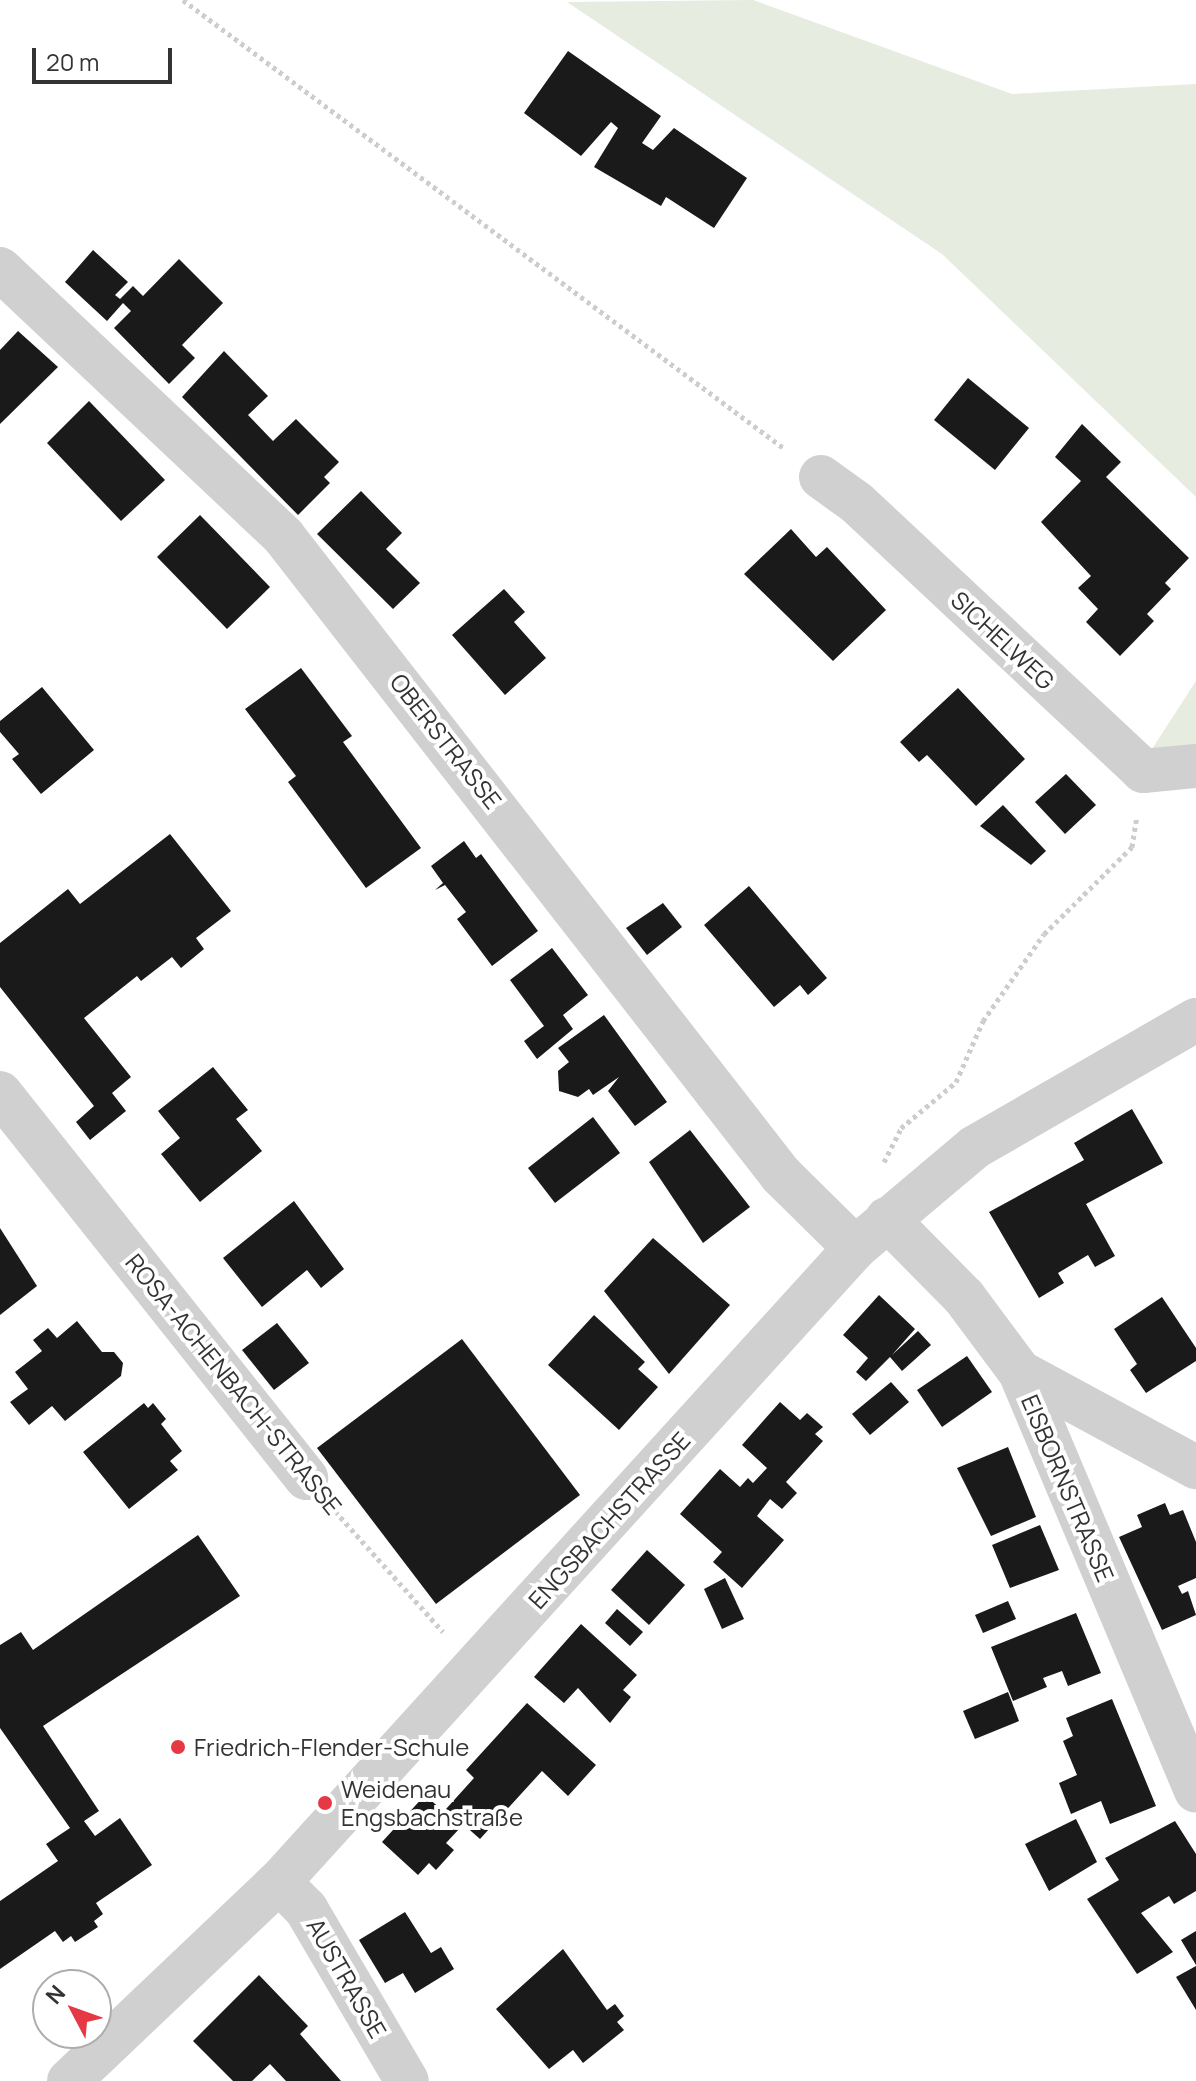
<!DOCTYPE html>
<meta charset="utf-8">
<style>
body{margin:0}
#map{position:relative;width:1196px;height:2081px;overflow:hidden;background:#fff;font-family:Manrope,sans-serif}
div>[style]{position:absolute}
[style*='--x']{left:calc(var(--x)*1px);top:calc(var(--y)*1px);width:calc(var(--w)*1px);rotate:calc(var(--a)*1deg)}
.green>*{inset:0;background:#e6ecdf}
.building>*{inset:0;background:#1a1a1a}
.path>*{height:5px;margin-top:-2.5px;transform-origin:0;background:repeating-linear-gradient(90deg,#cdcdcd 0 4px,transparent 0 8px)}
.minor>*{height:44px;margin:-22px;padding:0 22px;transform-origin:22px;border-radius:22px;background:#d0d0d0}
.dots>*{width:22px;height:22px;translate:-50% -50%;box-sizing:border-box;border:4px solid #fff;border-radius:50%}
span{translate:-50% -50%;white-space:nowrap;text-align:center;line-height:1.15;-webkit-text-stroke:8px #fff;paint-order:stroke}
.street-label{font-size:24px;color:#333}
.poi-label{font-size:24px;color:#333}
.left{translate:0 -50%;text-align:left}
.north{position:absolute;left:32px;top:1969px;width:80px;height:80px;box-sizing:border-box;background:#fff;border:2px solid #adadad;border-radius:50%;rotate:311deg;font-size:22px;font-weight:700;line-height:32px;text-align:center;color:#333}
.north::after{content:'';display:block;margin:auto;width:28px;height:36px;background:#e63946;clip-path:polygon(50% 0,100% 100%,50% 72%,0 100%)}
.scale{position:absolute;left:32px;top:48px;width:140px;height:36px;box-sizing:border-box;border:4px solid #333;border-top:0;padding-left:10px;font-size:24px;line-height:28px;white-space:nowrap;color:#333;-webkit-text-stroke:6px #fff;paint-order:stroke}
</style>
<div id="map">
<div class="green">
<div style="clip-path:polygon(753px 0,1012px 94px,1196px 84px,1196px 497px,942px 254px,567px 2px)"></div>
<div style="clip-path:polygon(1196px 681px,1196px 749px,1152px 749px)"></div>
</div>
<div class="building">
<div style="clip-path:polygon(568px 51px,661px 116px,642px 143px,653px 150px,674px 128px,747px 178px,714px 228px,666px 197px,661px 206px,594px 167px,618px 128px,611px 122px,581px 156px,524px 113px)"></div>
<div style="clip-path:polygon(93px 250px,128px 282px,115px 295px,120px 299px,133px 286px,143px 296px,179px 259px,223px 303px,182px 345px,195px 358px,169px 384px,114px 328px,131px 311px,123px 303px,107px 321px,65px 282px)"></div>
<div style="clip-path:polygon(18px 331px,58px 367px,0 424px,0 350px)"></div>
<div style="clip-path:polygon(224px 351px,268px 396px,248px 415px,273px 441px,296px 419px,339px 462px,324px 477px,330px 483px,298px 515px,182px 397px)"></div>
<div style="clip-path:polygon(968px 378px,1029px 428px,995px 470px,934px 420px)"></div>
<div style="clip-path:polygon(89px 401px,165px 480px,121px 521px,47px 443px)"></div>
<div style="clip-path:polygon(1082px 424px,1121px 462px,1106px 477px,1189px 558px,1165px 583px,1171px 589px,1147px 614px,1154px 621px,1120px 656px,1086px 622px,1098px 609px,1078px 588px,1091px 576px,1041px 522px,1081px 481px,1055px 457px)"></div>
<div style="clip-path:polygon(361px 491px,402px 533px,386px 549px,420px 583px,393px 609px,317px 534px)"></div>
<div style="clip-path:polygon(200px 515px,270px 587px,227px 629px,157px 557px)"></div>
<div style="clip-path:polygon(791px 529px,816px 557px,827px 547px,886px 610px,833px 661px,744px 574px)"></div>
<div style="clip-path:polygon(504px 589px,525px 612px,514px 622px,546px 658px,505px 695px,452px 635px)"></div>
<div style="clip-path:polygon(301px 668px,352px 736px,343px 742px,421px 848px,366px 888px,288px 782px,296px 776px,245px 709px)"></div>
<div style="clip-path:polygon(42px 687px,94px 750px,41px 794px,12px 759px,19px 754px,0 732px,0 721px)"></div>
<div style="clip-path:polygon(958px 688px,1025px 759px,976px 806px,927px 755px,919px 762px,900px 742px)"></div>
<div style="clip-path:polygon(1066px 774px,1096px 805px,1065px 834px,1035px 802px)"></div>
<div style="clip-path:polygon(1003px 805px,1046px 851px,1031px 865px,980px 826px)"></div>
<div style="clip-path:polygon(170px 834px,231px 911px,196px 938px,204px 949px,181px 968px,172px 957px,141px 981px,137px 976px,84px 1018px,131px 1077px,112px 1093px,126px 1111px,90px 1140px,76px 1122px,94px 1106px,0 987px,0 943px,68px 889px,80px 904px)"></div>
<div style="clip-path:polygon(464px 841px,476px 858px,481px 854px,538px 931px,492px 966px,457px 919px,466px 912px,445px 885px,435px 890px,443px 883px,431px 866px)"></div>
<div style="clip-path:polygon(749px 886px,827px 978px,808px 995px,800px 985px,774px 1007px,704px 925px)"></div>
<div style="clip-path:polygon(663px 903px,682px 927px,647px 955px,626px 928px)"></div>
<div style="clip-path:polygon(552px 948px,588px 995px,563px 1015px,573px 1029px,537px 1059px,524px 1041px,544px 1026px,510px 980px)"></div>
<div style="clip-path:polygon(604px 1015px,667px 1102px,635px 1126px,608px 1091px,619px 1077px,593px 1095px,589px 1089px,578px 1097px,559px 1091px,558px 1071px,569px 1062px,558px 1048px)"></div>
<div style="clip-path:polygon(213px 1067px,248px 1110px,236px 1119px,262px 1151px,200px 1202px,161px 1154px,180px 1138px,158px 1111px)"></div>
<div style="clip-path:polygon(1132px 1109px,1163px 1163px,1086px 1204px,1115px 1256px,1095px 1267px,1088px 1255px,1058px 1273px,1064px 1283px,1039px 1298px,989px 1212px,1084px 1160px,1074px 1143px)"></div>
<div style="clip-path:polygon(593px 1117px,620px 1153px,555px 1203px,528px 1168px)"></div>
<div style="clip-path:polygon(690px 1130px,750px 1207px,703px 1243px,649px 1162px)"></div>
<div style="clip-path:polygon(294px 1201px,344px 1269px,321px 1288px,307px 1270px,262px 1307px,223px 1258px)"></div>
<div style="clip-path:polygon(0 1228px,37px 1286px,0 1315px)"></div>
<div style="clip-path:polygon(653px 1238px,730px 1305px,669px 1374px,604px 1291px)"></div>
<div style="clip-path:polygon(879px 1295px,915px 1329px,892px 1355px,918px 1331px,931px 1345px,902px 1371px,890px 1357px,866px 1381px,856px 1372px,868px 1358px,843px 1335px)"></div>
<div style="clip-path:polygon(1162px 1297px,1196px 1348px,1196px 1361px,1146px 1393px,1130px 1370px,1137px 1364px,1114px 1329px)"></div>
<div style="clip-path:polygon(594px 1315px,645px 1362px,638px 1369px,658px 1387px,619px 1430px,548px 1365px)"></div>
<div style="clip-path:polygon(77px 1321px,102px 1352px,114px 1352px,123px 1363px,121px 1376px,65px 1421px,52px 1406px,29px 1425px,10px 1402px,28px 1389px,15px 1372px,42px 1351px,33px 1340px,48px 1328px,57px 1338px)"></div>
<div style="clip-path:polygon(277px 1323px,309px 1363px,274px 1390px,242px 1350px)"></div>
<div style="clip-path:polygon(462px 1339px,580px 1495px,436px 1604px,317px 1448px)"></div>
<div style="clip-path:polygon(967px 1356px,992px 1392px,942px 1427px,917px 1390px)"></div>
<div style="clip-path:polygon(891px 1382px,909px 1402px,870px 1435px,852px 1414px)"></div>
<div style="clip-path:polygon(780px 1402px,800px 1420px,807px 1413px,823px 1427px,815px 1434px,823px 1441px,786px 1482px,797px 1493px,782px 1509px,770px 1499px,757px 1516px,784px 1540px,742px 1588px,713px 1562px,722px 1552px,680px 1514px,720px 1469px,740px 1487px,748px 1478px,753px 1483px,767px 1468px,742px 1445px)"></div>
<div style="clip-path:polygon(144px 1403px,148px 1408px,153px 1403px,166px 1419px,161px 1424px,182px 1451px,170px 1461px,178px 1470px,129px 1509px,83px 1452px)"></div>
<div style="clip-path:polygon(1008px 1447px,1036px 1517px,991px 1536px,957px 1468px)"></div>
<div style="clip-path:polygon(1165px 1503px,1170px 1515px,1183px 1510px,1196px 1542px,1196px 1578px,1178px 1586px,1182px 1594px,1188px 1591px,1196px 1615px,1162px 1630px,1119px 1537px,1142px 1527px,1137px 1515px)"></div>
<div style="clip-path:polygon(1040px 1525px,1059px 1570px,1010px 1588px,992px 1545px)"></div>
<div style="clip-path:polygon(198px 1535px,240px 1596px,43px 1726px,99px 1811px,84px 1821px,95px 1836px,120px 1818px,152px 1865px,96px 1903px,103px 1914px,94px 1921px,98px 1927px,75px 1942px,71px 1936px,63px 1942px,55px 1931px,0 1969px,0 1901px,58px 1861px,46px 1844px,70px 1828px,0 1728px,0 1645px,21px 1632px,33px 1650px)"></div>
<div style="clip-path:polygon(647px 1550px,685px 1585px,649px 1625px,611px 1590px)"></div>
<div style="clip-path:polygon(725px 1578px,744px 1619px,722px 1629px,704px 1589px)"></div>
<div style="clip-path:polygon(1008px 1601px,1016px 1619px,983px 1633px,975px 1615px)"></div>
<div style="clip-path:polygon(617px 1609px,643px 1632px,630px 1646px,605px 1623px)"></div>
<div style="clip-path:polygon(1076px 1613px,1101px 1673px,1068px 1686px,1062px 1671px,1043px 1678px,1047px 1687px,1013px 1701px,991px 1647px)"></div>
<div style="clip-path:polygon(581px 1624px,637px 1675px,623px 1690px,631px 1697px,610px 1723px,578px 1688px,564px 1703px,534px 1677px)"></div>
<div style="clip-path:polygon(1008px 1692px,1019px 1721px,975px 1739px,963px 1711px)"></div>
<div style="clip-path:polygon(1112px 1699px,1156px 1806px,1110px 1824px,1101px 1801px,1071px 1814px,1059px 1783px,1077px 1775px,1063px 1741px,1073px 1736px,1066px 1718px)"></div>
<div style="clip-path:polygon(527px 1703px,596px 1765px,568px 1796px,542px 1771px,480px 1839px,446px 1809px,474px 1778px,466px 1770px)"></div>
<div style="clip-path:polygon(425px 1795px,461px 1827px,446px 1843px,454px 1850px,436px 1870px,429px 1863px,418px 1875px,382px 1842px)"></div>
<div style="clip-path:polygon(1076px 1819px,1097px 1862px,1049px 1891px,1025px 1844px)"></div>
<div style="clip-path:polygon(1175px 1821px,1196px 1854px,1196px 1891px,1174px 1904px,1169px 1896px,1141px 1913px,1173px 1952px,1137px 1974px,1087px 1899px,1119px 1880px,1105px 1858px)"></div>
<div style="clip-path:polygon(405px 1912px,431px 1953px,441px 1947px,454px 1969px,415px 1993px,403px 1973px,385px 1983px,359px 1940px)"></div>
<div style="clip-path:polygon(1196px 1931px,1196px 1965px,1181px 1940px)"></div>
<div style="clip-path:polygon(563px 1949px,607px 2010px,615px 2004px,624px 2016px,617px 2022px,624px 2030px,583px 2063px,573px 2050px,549px 2069px,496px 2009px)"></div>
<div style="clip-path:polygon(1196px 1966px,1196px 2010px,1176px 1977px)"></div>
<div style="clip-path:polygon(259px 1975px,308px 2026px,300px 2034px,341px 2081px,286px 2081px,270px 2064px,252px 2081px,233px 2081px,193px 2041px)"></div>
</div>
<div class="path">
<div style="--x:183;--y:0;--w:751;--a:36.72"></div>
<div style="--x:884;--y:1162;--w:38;--a:-63"></div>
<div style="--x:901;--y:1128;--w:72;--a:-39.9"></div>
<div style="--x:956;--y:1082;--w:67;--a:-66.1"></div>
<div style="--x:983;--y:1021;--w:106;--a:-55"></div>
<div style="--x:1044;--y:934;--w:124;--a:-44.7"></div>
<div style="--x:1132;--y:847;--w:31;--a:-81"></div>
<div style="--x:335;--y:1511;--w:162;--a:48.2"></div>
</div>
<div class="minor">
<div style="--x:0;--y:269;--w:390;--a:43.3"></div>
<div style="--x:284;--y:537;--w:809;--a:52.08"></div>
<div style="--x:781;--y:1175;--w:104;--a:44.6"></div>
<div style="--x:821;--y:477;--w:44;--a:35.8"></div>
<div style="--x:857;--y:503;--w:392;--a:43.1"></div>
<div style="--x:1143;--y:771;--w:53;--a:-5.4"></div>
<div style="--x:0;--y:1093;--w:492;--a:51.5"></div>
<div style="--x:887;--y:1219;--w:110;--a:45.4"></div>
<div style="--x:964;--y:1297;--w:94;--a:53.3"></div>
<div style="--x:1020;--y:1372;--w:454;--a:67.2"></div>
<div style="--x:1020;--y:1372;--w:200;--a:28.4"></div>
<div style="--x:279;--y:1882;--w:38;--a:45"></div>
<div style="--x:306;--y:1909;--w:199;--a:59.6"></div>
<div style="--x:69;--y:2081;--w:289;--a:-43.5"></div>
<div style="--x:279;--y:1882;--w:857;--a:-47.74"></div>
<div style="--x:855;--y:1248;--w:157;--a:-40.1"></div>
<div style="--x:975;--y:1147;--w:255;--a:-29.9"></div>
</div>
<div class="dots">
<div style="left:178px;top:1747px;background:#e63946"></div>
<div style="left:325px;top:1803px;background:#e63946"></div>
</div>
<div class="street-label">
<span style="left:1003px;top:640px;rotate:43deg">SICHELWEG</span>
<span style="left:446px;top:741px;rotate:52deg">OBERSTRASSE</span>
<span style="left:234px;top:1384px;rotate:51deg">ROSA-ACHENBACH-STRASSE</span>
<span style="left:1068px;top:1488px;rotate:67deg">EISBORNSTRASSE</span>
<span style="left:609px;top:1520px;rotate:-48deg">ENGSBACHSTRASSE</span>
<span style="left:347px;top:1978px;rotate:60deg">AUSTRASSE</span>
</div>
<div class="poi-label">
<span class="left" style="left:194px;top:1747px">Friedrich-Flender-Schule</span>
<span class="left" style="left:341px;top:1803px">Weidenau<br>Engsbachstraße</span>
</div>
<div class="north">N</div>
<div class="scale">20 m</div>
</div>
